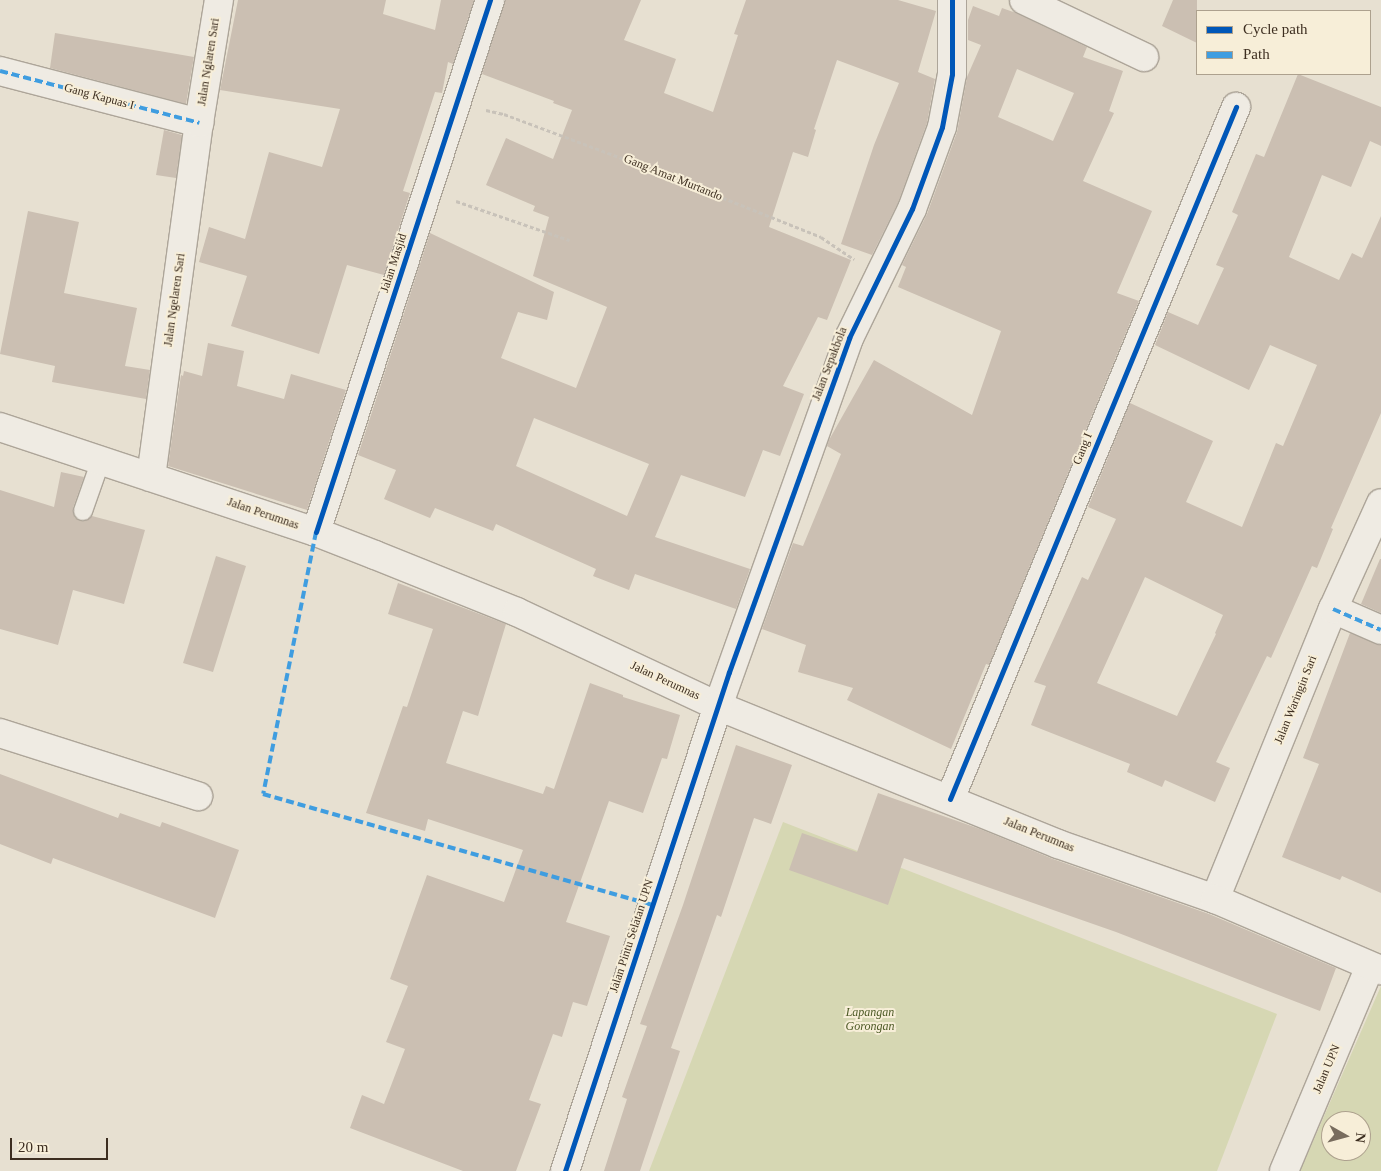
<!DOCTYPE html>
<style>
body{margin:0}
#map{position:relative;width:1381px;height:1171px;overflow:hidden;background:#e7e0d1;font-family:"Times New Roman",serif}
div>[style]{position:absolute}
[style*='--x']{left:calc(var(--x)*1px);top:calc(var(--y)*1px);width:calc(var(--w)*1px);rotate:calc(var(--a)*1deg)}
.green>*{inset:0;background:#d6d7b3}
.building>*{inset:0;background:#cbbfb2}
.path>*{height:3px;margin-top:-1.5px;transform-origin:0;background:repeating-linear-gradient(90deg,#c8c2b9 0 4px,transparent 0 6.5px)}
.roads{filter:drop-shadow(1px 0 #ada599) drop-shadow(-1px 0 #ada599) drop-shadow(0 1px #ada599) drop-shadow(0 -1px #ada599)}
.lane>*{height:18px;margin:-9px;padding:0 9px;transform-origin:9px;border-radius:9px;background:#efebe3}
.street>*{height:28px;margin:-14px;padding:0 14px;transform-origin:14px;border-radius:14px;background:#efebe3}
.secondary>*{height:28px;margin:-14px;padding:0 14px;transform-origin:14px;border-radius:14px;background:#efebe3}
.quiet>*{height:4px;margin-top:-2px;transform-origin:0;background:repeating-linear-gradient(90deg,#3f9de0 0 8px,transparent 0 12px)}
.cycleway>*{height:5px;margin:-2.5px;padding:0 2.5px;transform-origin:2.5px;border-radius:2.5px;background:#0057b8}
span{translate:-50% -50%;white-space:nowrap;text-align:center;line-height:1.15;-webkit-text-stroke:4px #f7eed8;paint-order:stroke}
.street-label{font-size:12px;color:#3d2e20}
.park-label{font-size:12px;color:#4d5a26;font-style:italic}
.legend{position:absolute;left:1196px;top:10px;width:175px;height:65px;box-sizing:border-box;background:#f7eed8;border:1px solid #ada18e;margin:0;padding:6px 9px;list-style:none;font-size:15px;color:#3d2e20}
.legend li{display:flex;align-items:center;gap:10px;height:25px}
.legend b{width:25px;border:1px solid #ada18e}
.north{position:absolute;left:1321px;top:1111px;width:50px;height:50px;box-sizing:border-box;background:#f7eed8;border:1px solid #ada18e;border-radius:50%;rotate:97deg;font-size:14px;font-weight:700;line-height:20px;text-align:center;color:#3d2e20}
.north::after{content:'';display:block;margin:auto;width:18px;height:22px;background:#786c5e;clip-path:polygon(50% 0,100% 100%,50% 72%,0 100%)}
.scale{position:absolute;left:10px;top:1138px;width:98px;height:22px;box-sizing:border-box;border:2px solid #3d2e20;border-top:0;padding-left:6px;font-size:15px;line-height:18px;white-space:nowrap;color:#3d2e20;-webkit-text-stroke:4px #f7eed8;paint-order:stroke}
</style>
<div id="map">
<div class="green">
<div style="clip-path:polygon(783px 822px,1277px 1014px,1217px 1171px,649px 1171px)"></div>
<div style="clip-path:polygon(evenodd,1381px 986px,1381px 1171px,1300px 1171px,1381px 986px,1331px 1121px,1361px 1121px,1361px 1151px,1331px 1151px,1331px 1121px)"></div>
</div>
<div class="building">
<div style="clip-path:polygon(238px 0,386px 0,383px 14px,435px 30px,441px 0,474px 0,453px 64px,448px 62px,442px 93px,435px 92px,403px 191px,410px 193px,384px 275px,347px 265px,319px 354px,231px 326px,247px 276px,199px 262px,209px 227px,245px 239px,269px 152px,322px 167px,340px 109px,220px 90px)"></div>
<div style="clip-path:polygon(evenodd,505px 0,641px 0,624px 40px,676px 59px,664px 93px,713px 112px,738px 35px,734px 34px,746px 0,898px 0,936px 11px,918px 72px,935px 79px,927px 123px,898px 203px,872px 255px,841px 244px,874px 145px,899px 83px,837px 60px,814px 129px,816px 130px,808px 157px,793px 152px,769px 227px,851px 260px,827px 320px,818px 317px,783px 386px,804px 394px,780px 456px,763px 450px,745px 497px,681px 475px,655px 537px,750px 569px,736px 609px,635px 574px,629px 590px,593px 576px,596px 569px,496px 524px,493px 531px,435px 508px,430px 518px,384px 499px,396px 470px,358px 455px,430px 233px,554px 292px,547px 320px,518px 312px,501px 358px,576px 388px,607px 307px,533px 276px,549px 217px,533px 211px,535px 206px,486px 185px,506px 138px,553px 159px,572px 110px,553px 103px,554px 101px,482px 74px,505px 0,534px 418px,649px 464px,627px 516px,516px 466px,534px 418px)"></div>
<div style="clip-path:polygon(1173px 0,1197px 0,1197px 43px,1162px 26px)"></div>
<div style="clip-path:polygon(evenodd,973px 6px,999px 16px,1002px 8px,1016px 13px,1087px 47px,1083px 57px,1123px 71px,1109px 111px,1114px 113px,1083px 181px,1152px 211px,1117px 293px,1139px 301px,989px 665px,986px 664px,951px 749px,847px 700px,853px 688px,798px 672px,806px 645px,762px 629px,793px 543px,803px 546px,841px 454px,827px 446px,829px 440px,874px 360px,972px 415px,1001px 331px,898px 287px,906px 267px,902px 265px,927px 214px,957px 132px,967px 77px,981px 45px,968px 40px,968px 20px,973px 6px,1017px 69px,1074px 93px,1053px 141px,998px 117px,1017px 69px)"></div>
<div style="clip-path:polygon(55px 33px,194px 57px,186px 104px,50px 68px)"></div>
<div style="clip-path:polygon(evenodd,1298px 74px,1381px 107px,1381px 146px,1370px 141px,1351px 187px,1322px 175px,1289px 257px,1339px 280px,1352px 253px,1362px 258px,1381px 216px,1381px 413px,1331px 528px,1333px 529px,1317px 568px,1312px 566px,1271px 658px,1267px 656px,1216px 762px,1230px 768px,1215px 802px,1165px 780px,1162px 787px,1127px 772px,1130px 764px,1031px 725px,1046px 686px,1034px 682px,1082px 577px,1088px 580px,1116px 519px,1088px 507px,1130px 403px,1213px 441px,1186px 502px,1242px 527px,1276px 443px,1283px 446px,1317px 365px,1270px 345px,1249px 390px,1155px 345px,1168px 312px,1198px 325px,1224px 268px,1216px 265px,1238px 215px,1232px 212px,1256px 154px,1264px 157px,1298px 74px,1145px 577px,1223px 615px,1215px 633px,1216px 634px,1177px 716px,1097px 683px,1145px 577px)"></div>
<div style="clip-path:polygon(164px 130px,182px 135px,176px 178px,156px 175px)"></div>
<div style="clip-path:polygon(28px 211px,79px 222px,64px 293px,137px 308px,125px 366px,150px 370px,146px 399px,52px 382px,55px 366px,0 354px)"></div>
<div style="clip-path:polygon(208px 343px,244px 351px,237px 386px,284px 399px,291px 374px,346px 390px,307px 510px,168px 466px,181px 375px,183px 376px,184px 371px,202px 376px)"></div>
<div style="clip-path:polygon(61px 472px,84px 477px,73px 508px,75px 518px,84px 521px,92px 516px,145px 530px,124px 604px,73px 590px,58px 645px,0 629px,0 490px,54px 507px)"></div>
<div style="clip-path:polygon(216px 556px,246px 566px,213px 672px,183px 663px)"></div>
<div style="clip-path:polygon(1380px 559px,1381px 559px,1381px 613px,1361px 604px)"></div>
<div style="clip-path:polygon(398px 583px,506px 624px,478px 716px,463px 711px,446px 763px,543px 794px,546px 786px,554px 789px,590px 683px,623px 695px,623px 697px,680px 715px,667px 759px,662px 758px,643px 813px,609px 801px,566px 922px,610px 936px,587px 1006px,573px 1002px,562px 1037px,553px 1034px,529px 1100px,541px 1104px,516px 1171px,463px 1171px,350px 1128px,362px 1095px,384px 1104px,405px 1049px,386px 1042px,408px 986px,390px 979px,427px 875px,504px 902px,523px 850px,428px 819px,425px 831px,366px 813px,403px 706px,407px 707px,433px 629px,388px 614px)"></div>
<div style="clip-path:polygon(1350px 633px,1381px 645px,1381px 893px,1342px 876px,1340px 880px,1282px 857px,1319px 764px,1303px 758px)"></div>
<div style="clip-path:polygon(736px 745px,792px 765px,771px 824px,754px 818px,721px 917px,717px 915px,671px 1048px,680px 1051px,640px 1171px,604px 1171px,627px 1099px,622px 1097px,647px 1026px,640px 1024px,683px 905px)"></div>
<div style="clip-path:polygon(0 774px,118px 818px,120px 813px,160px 827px,162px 822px,239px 850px,215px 918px,53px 858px,51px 864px,0 844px)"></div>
<div style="clip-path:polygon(878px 793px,980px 829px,1053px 859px,1209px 914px,1336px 968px,1320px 1011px,1116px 932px,904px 858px,888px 905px,789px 870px,802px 833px,857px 852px)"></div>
</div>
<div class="path">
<div style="--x:486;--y:110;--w:18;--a:13"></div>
<div style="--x:504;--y:114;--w:143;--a:20.5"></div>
<div style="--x:638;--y:164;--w:197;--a:21.7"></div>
<div style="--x:821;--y:237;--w:40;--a:34"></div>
<div style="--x:456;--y:201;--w:120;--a:19"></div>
</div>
<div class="roads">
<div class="lane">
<div style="--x:83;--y:511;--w:54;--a:-70.6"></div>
</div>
<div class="street">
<div style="--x:1024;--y:0;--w:133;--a:25.4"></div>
<div style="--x:0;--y:71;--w:206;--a:14.6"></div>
<div style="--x:151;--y:477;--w:357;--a:-82.3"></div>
<div style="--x:199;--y:123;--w:125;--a:-80.8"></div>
<div style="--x:316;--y:532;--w:560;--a:-71.89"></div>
<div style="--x:1333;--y:609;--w:52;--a:23.6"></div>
<div style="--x:718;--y:706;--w:391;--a:-70.4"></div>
<div style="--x:849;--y:338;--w:144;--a:-64"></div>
<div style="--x:912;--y:209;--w:87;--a:-69.9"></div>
<div style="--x:942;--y:127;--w:54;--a:-79.3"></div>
<div style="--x:952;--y:74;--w:74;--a:-90"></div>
<div style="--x:0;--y:733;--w:208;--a:17.7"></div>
<div style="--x:950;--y:799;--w:749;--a:-67.54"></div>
<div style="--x:1215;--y:899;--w:313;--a:-67.9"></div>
<div style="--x:1333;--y:609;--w:116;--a:-65.6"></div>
<div style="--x:1284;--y:1171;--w:222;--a:-67.2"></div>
</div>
<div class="secondary">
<div style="--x:0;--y:427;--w:333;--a:18.4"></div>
<div style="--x:316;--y:532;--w:63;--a:21.3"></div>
<div style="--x:375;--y:555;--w:153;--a:21.9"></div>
<div style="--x:517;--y:612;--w:222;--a:25.1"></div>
<div style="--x:718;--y:706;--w:367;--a:22.1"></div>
<div style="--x:1058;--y:844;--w:166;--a:19.3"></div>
<div style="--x:1215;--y:899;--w:181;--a:23.2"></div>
<div style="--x:565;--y:1171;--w:490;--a:-71.8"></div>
</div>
</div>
<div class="quiet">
<div style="--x:0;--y:71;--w:206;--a:14.6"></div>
<div style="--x:316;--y:532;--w:267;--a:101.4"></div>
<div style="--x:263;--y:794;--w:405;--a:15.9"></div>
<div style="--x:1333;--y:609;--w:52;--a:23.6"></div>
</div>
<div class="cycleway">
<div style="--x:316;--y:532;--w:560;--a:-71.89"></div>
<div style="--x:950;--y:799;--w:749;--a:-67.54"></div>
<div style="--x:565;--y:1171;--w:525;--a:-71.81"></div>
<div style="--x:729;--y:672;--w:355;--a:-70.2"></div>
<div style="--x:849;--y:338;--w:144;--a:-64"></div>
<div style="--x:912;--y:209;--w:87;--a:-69.9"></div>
<div style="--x:942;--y:127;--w:54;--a:-79.3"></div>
<div style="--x:952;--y:74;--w:74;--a:-90"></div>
</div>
<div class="street-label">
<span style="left:209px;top:62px;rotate:-81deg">Jalan Nglaren Sari</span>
<span style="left:99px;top:97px;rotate:15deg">Gang Kapuas I</span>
<span style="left:673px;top:178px;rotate:22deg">Gang Amat Murtando</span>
<span style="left:394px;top:263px;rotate:-72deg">Jalan Masjid</span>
<span style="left:175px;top:300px;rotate:-82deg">Jalan Ngelaren Sari</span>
<span style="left:830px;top:364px;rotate:-69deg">Jalan Sepakbola</span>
<span style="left:1083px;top:449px;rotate:-68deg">Gang I</span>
<span style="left:263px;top:514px;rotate:19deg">Jalan Perumnas</span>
<span style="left:665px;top:681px;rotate:25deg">Jalan Perumnas</span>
<span style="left:1296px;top:700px;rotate:-68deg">Jalan Waringin Sari</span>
<span style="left:1039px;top:835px;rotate:22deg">Jalan Perumnas</span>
<span style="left:632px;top:936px;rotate:-72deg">Jalan Pintu Selatan UPN</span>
<span style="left:1327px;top:1069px;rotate:-67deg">Jalan UPN</span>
</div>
<div class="park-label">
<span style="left:870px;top:1020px">Lapangan<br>Gorongan</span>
</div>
<ul class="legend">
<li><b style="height:6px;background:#0057b8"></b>Cycle path</li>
<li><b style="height:6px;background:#3f9de0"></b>Path</li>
</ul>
<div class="north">N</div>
<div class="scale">20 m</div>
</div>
